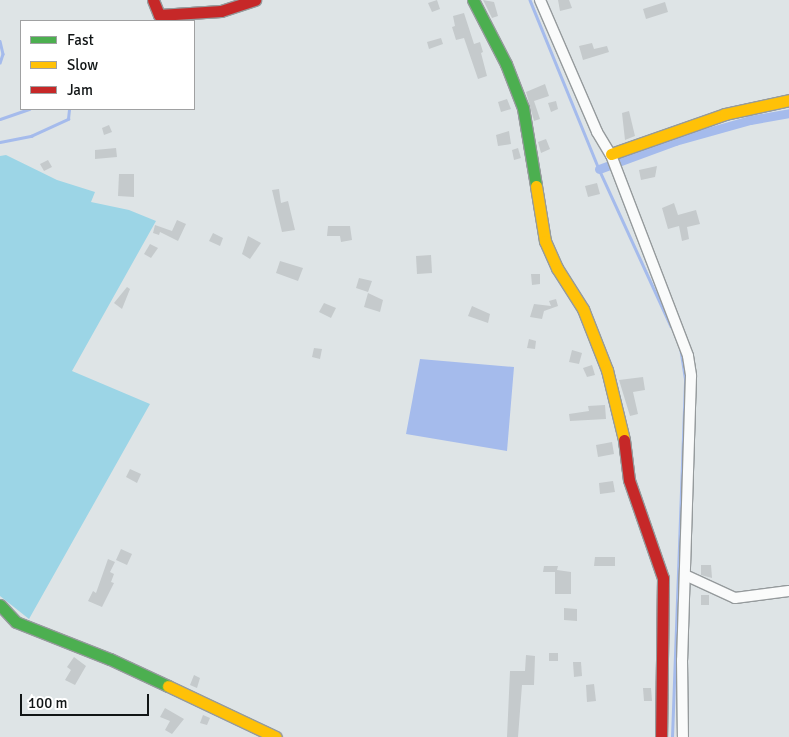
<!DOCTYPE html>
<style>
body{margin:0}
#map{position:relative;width:789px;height:737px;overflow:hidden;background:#dee4e6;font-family:Signika,sans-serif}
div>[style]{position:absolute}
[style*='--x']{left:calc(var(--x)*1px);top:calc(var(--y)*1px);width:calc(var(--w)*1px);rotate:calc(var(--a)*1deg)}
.green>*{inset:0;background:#9cd5e6}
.water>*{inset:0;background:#a5bbec}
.stream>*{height:2.5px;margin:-1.25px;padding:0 1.25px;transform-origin:1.25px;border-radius:1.25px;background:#a5bbec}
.canal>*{height:9px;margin:-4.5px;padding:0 4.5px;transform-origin:4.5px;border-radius:4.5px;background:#a5bbec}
.building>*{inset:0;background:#c5cacc}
.roads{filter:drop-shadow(1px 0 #959a9c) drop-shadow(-1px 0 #959a9c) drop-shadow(0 1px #959a9c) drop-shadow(0 -1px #959a9c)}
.street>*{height:10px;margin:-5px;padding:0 5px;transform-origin:5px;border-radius:5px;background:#fafbfb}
.fast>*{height:11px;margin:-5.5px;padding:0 5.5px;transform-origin:5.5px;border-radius:5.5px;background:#4caf50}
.slow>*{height:11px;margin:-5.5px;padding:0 5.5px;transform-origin:5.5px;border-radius:5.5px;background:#ffc107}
.jam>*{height:11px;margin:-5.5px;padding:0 5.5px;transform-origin:5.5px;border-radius:5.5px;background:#c62828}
span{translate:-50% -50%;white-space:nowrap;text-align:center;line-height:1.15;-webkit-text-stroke:5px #fff;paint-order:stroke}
.legend{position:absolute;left:20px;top:20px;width:175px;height:90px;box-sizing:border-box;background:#fff;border:1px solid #a0a1a2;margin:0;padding:6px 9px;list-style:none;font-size:15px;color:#111516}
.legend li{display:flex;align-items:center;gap:10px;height:25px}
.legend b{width:25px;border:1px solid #a0a1a2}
.scale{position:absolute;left:20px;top:694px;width:129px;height:22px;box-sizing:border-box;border:2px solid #111516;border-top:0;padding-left:6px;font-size:15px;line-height:18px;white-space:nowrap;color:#111516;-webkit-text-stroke:4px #fff;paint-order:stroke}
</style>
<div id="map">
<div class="green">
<div style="clip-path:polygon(6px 155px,57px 180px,95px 192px,91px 202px,129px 210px,156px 221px,72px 371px,150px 404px,29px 619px,0 596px,0 156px)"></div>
</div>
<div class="water">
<div style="clip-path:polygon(420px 359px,514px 367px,507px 451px,406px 434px)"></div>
</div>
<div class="stream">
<div style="--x:530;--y:0;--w:183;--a:67.8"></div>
<div style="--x:599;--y:169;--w:173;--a:65.4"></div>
<div style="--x:0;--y:41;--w:13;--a:77"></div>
<div style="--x:3;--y:54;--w:9;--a:108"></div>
<div style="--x:0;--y:119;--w:31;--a:-19"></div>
<div style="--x:0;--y:142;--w:32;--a:-11"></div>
<div style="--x:31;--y:136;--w:41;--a:-24.7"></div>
<div style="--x:68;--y:119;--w:10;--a:-84"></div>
<div style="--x:672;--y:737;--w:358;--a:-87.9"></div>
<div style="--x:685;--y:379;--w:31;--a:-99"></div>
</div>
<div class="canal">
<div style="--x:599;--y:169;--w:81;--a:-20.2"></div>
<div style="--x:675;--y:141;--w:78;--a:-15.6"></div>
<div style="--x:750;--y:120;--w:40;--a:-10"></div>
</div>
<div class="building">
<div style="clip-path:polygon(437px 0,440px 9px,432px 12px,428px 3px)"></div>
<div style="clip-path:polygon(483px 0,494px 2px,498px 16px,492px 18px)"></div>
<div style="clip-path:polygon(558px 0,569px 0,572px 8px,560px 11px)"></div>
<div style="clip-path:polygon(665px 2px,668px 12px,646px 19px,643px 9px)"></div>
<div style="clip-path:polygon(464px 13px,474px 44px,480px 42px,483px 52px,481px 53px,487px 76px,478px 79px,464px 38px,456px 40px,452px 27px,455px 26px,453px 16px)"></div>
<div style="clip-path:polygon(441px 38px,443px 44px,429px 49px,427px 42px)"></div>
<div style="clip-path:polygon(592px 43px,594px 49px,607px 46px,609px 52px,583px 60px,579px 46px)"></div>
<div style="clip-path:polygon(545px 84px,549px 96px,534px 101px,540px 119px,534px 121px,526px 92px)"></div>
<div style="clip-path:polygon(507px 99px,511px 109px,501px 112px,498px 102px)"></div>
<div style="clip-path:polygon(556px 101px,558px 109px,551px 112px,548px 103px)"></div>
<div style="clip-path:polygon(629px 111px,635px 136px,625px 140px,622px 113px)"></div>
<div style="clip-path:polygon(109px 125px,112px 132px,104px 135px,102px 128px)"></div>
<div style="clip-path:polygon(509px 131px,511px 144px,498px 146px,496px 135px)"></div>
<div style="clip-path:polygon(546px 139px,550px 149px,541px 153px,538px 142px)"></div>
<div style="clip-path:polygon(116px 148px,117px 157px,95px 159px,95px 150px)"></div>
<div style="clip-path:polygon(518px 148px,521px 158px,514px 160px,512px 150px)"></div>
<div style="clip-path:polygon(48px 160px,52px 167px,44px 171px,40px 164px)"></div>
<div style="clip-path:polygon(657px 166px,655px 177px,641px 180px,639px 170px)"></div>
<div style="clip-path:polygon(119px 174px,134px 174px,134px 197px,118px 196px)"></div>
<div style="clip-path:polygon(597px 183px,600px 194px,588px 197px,585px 186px)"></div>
<div style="clip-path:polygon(279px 189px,281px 203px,288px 201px,295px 230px,282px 232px,272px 190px)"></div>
<div style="clip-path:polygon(674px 203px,678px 215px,696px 210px,700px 224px,687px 227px,689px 239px,682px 241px,679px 226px,668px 229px,662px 208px)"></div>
<div style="clip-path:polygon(177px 220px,186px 224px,178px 241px,160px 232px,159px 235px,153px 233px,155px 225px,172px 231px)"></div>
<div style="clip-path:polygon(328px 226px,350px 226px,352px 240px,341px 242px,340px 236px,327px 236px)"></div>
<div style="clip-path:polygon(213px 233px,223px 238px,220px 246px,209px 241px)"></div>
<div style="clip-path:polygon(248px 236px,261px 243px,250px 259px,242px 254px)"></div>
<div style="clip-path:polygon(150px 244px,158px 248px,151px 258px,144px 254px)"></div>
<div style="clip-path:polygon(431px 255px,432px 273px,417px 274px,416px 256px)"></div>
<div style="clip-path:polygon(280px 261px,303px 268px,298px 281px,276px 273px)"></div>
<div style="clip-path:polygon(531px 274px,540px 274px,540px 284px,532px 285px)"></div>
<div style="clip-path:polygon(359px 278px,372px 281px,368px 292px,356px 288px)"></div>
<div style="clip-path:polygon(127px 287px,130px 289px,122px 309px,114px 303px)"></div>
<div style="clip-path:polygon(368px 293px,383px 300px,380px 312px,364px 307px)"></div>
<div style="clip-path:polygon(556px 299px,558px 306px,544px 311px,542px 319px,530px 317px,534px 304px,551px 306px,549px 301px)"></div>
<div style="clip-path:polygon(324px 303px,336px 308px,331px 318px,319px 312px)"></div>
<div style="clip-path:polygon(472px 306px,490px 314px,488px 323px,468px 316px)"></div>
<div style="clip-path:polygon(529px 339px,536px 341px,535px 349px,527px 348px)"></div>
<div style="clip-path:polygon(314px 348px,322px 349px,320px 359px,312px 357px)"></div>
<div style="clip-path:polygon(572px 350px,582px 353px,579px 364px,569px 362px)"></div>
<div style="clip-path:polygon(592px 365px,595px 375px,587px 377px,583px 368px)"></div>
<div style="clip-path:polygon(643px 377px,645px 390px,633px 392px,638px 414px,630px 416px,619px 380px)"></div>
<div style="clip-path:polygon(605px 405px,606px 419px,570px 421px,569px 414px,589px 411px,588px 406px)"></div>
<div style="clip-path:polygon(612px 442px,614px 454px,598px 457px,596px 445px)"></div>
<div style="clip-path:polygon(130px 469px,141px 474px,137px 483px,126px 477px)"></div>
<div style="clip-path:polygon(613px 481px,615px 492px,600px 494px,599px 483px)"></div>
<div style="clip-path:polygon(121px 549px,132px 554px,127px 565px,116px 560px)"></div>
<div style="clip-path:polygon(595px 557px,615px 557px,615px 566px,594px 566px)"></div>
<div style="clip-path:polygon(108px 559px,115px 562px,110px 572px,114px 574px,111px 582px,114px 583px,102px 607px,88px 601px,93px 591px,96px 593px)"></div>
<div style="clip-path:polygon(701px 565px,711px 565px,712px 578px,701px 575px)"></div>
<div style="clip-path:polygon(544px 566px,558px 566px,557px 570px,571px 572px,571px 594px,555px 594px,555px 572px,543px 572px)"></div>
<div style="clip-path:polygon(701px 595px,709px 595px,709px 605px,701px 605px)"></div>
<div style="clip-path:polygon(564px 608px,577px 609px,577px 621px,564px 620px)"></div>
<div style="clip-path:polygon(549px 653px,558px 653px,558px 661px,549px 661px)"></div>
<div style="clip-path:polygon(526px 655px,535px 656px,534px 685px,522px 685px,518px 737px,507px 737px,510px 671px,525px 671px)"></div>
<div style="clip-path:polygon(74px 657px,86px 666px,75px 685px,65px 680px,71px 670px,67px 667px)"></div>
<div style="clip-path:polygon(573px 662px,581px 662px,582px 676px,574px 677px)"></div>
<div style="clip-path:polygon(194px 675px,200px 678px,197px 688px,190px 685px)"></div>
<div style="clip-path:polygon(594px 684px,596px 701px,587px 702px,586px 685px)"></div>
<div style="clip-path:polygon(643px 688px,651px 688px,652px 701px,644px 701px)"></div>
<div style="clip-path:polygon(165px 708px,184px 719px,172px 734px,165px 730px,170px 721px,160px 717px)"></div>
<div style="clip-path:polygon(203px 715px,210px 718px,207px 725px,200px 723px)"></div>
</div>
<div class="roads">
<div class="street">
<div style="--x:540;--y:0;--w:144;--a:66.6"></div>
<div style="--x:597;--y:132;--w:27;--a:59"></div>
<div style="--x:611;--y:155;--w:215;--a:69"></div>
<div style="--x:688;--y:356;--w:20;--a:81"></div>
<div style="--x:691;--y:376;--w:284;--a:91.8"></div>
<div style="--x:682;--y:660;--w:77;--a:89.3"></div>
<div style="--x:685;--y:575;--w:55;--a:24.7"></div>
<div style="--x:735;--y:598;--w:54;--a:-7.4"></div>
</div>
<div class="fast">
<div style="--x:473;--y:0;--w:72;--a:62.7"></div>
<div style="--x:506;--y:64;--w:47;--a:68.9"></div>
<div style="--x:523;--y:108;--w:79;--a:80.5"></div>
<div style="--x:0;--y:605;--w:23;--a:47"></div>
<div style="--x:16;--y:622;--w:101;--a:21.5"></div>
<div style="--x:110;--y:659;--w:64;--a:25"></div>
</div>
<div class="slow">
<div style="--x:611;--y:154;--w:121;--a:-19.3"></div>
<div style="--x:725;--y:114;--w:66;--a:-12.3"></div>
<div style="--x:536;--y:186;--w:56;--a:80.7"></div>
<div style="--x:545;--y:241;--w:30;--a:66"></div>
<div style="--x:557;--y:268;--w:49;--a:57.6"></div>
<div style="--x:583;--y:309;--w:66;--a:68.5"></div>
<div style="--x:607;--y:370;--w:72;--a:76.3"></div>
<div style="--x:168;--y:686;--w:119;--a:25.3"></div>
</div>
<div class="jam">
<div style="--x:153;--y:0;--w:16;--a:68"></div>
<div style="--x:159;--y:15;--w:62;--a:-3.7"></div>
<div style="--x:221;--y:11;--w:36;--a:-18"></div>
<div style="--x:624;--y:440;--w:40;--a:82.9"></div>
<div style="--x:629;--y:480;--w:104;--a:70.9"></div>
<div style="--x:663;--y:578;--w:159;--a:90.7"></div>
</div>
</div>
<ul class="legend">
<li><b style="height:6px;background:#4caf50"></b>Fast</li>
<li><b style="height:6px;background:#ffc107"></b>Slow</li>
<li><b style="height:6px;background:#c62828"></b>Jam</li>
</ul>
<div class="scale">100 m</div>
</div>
